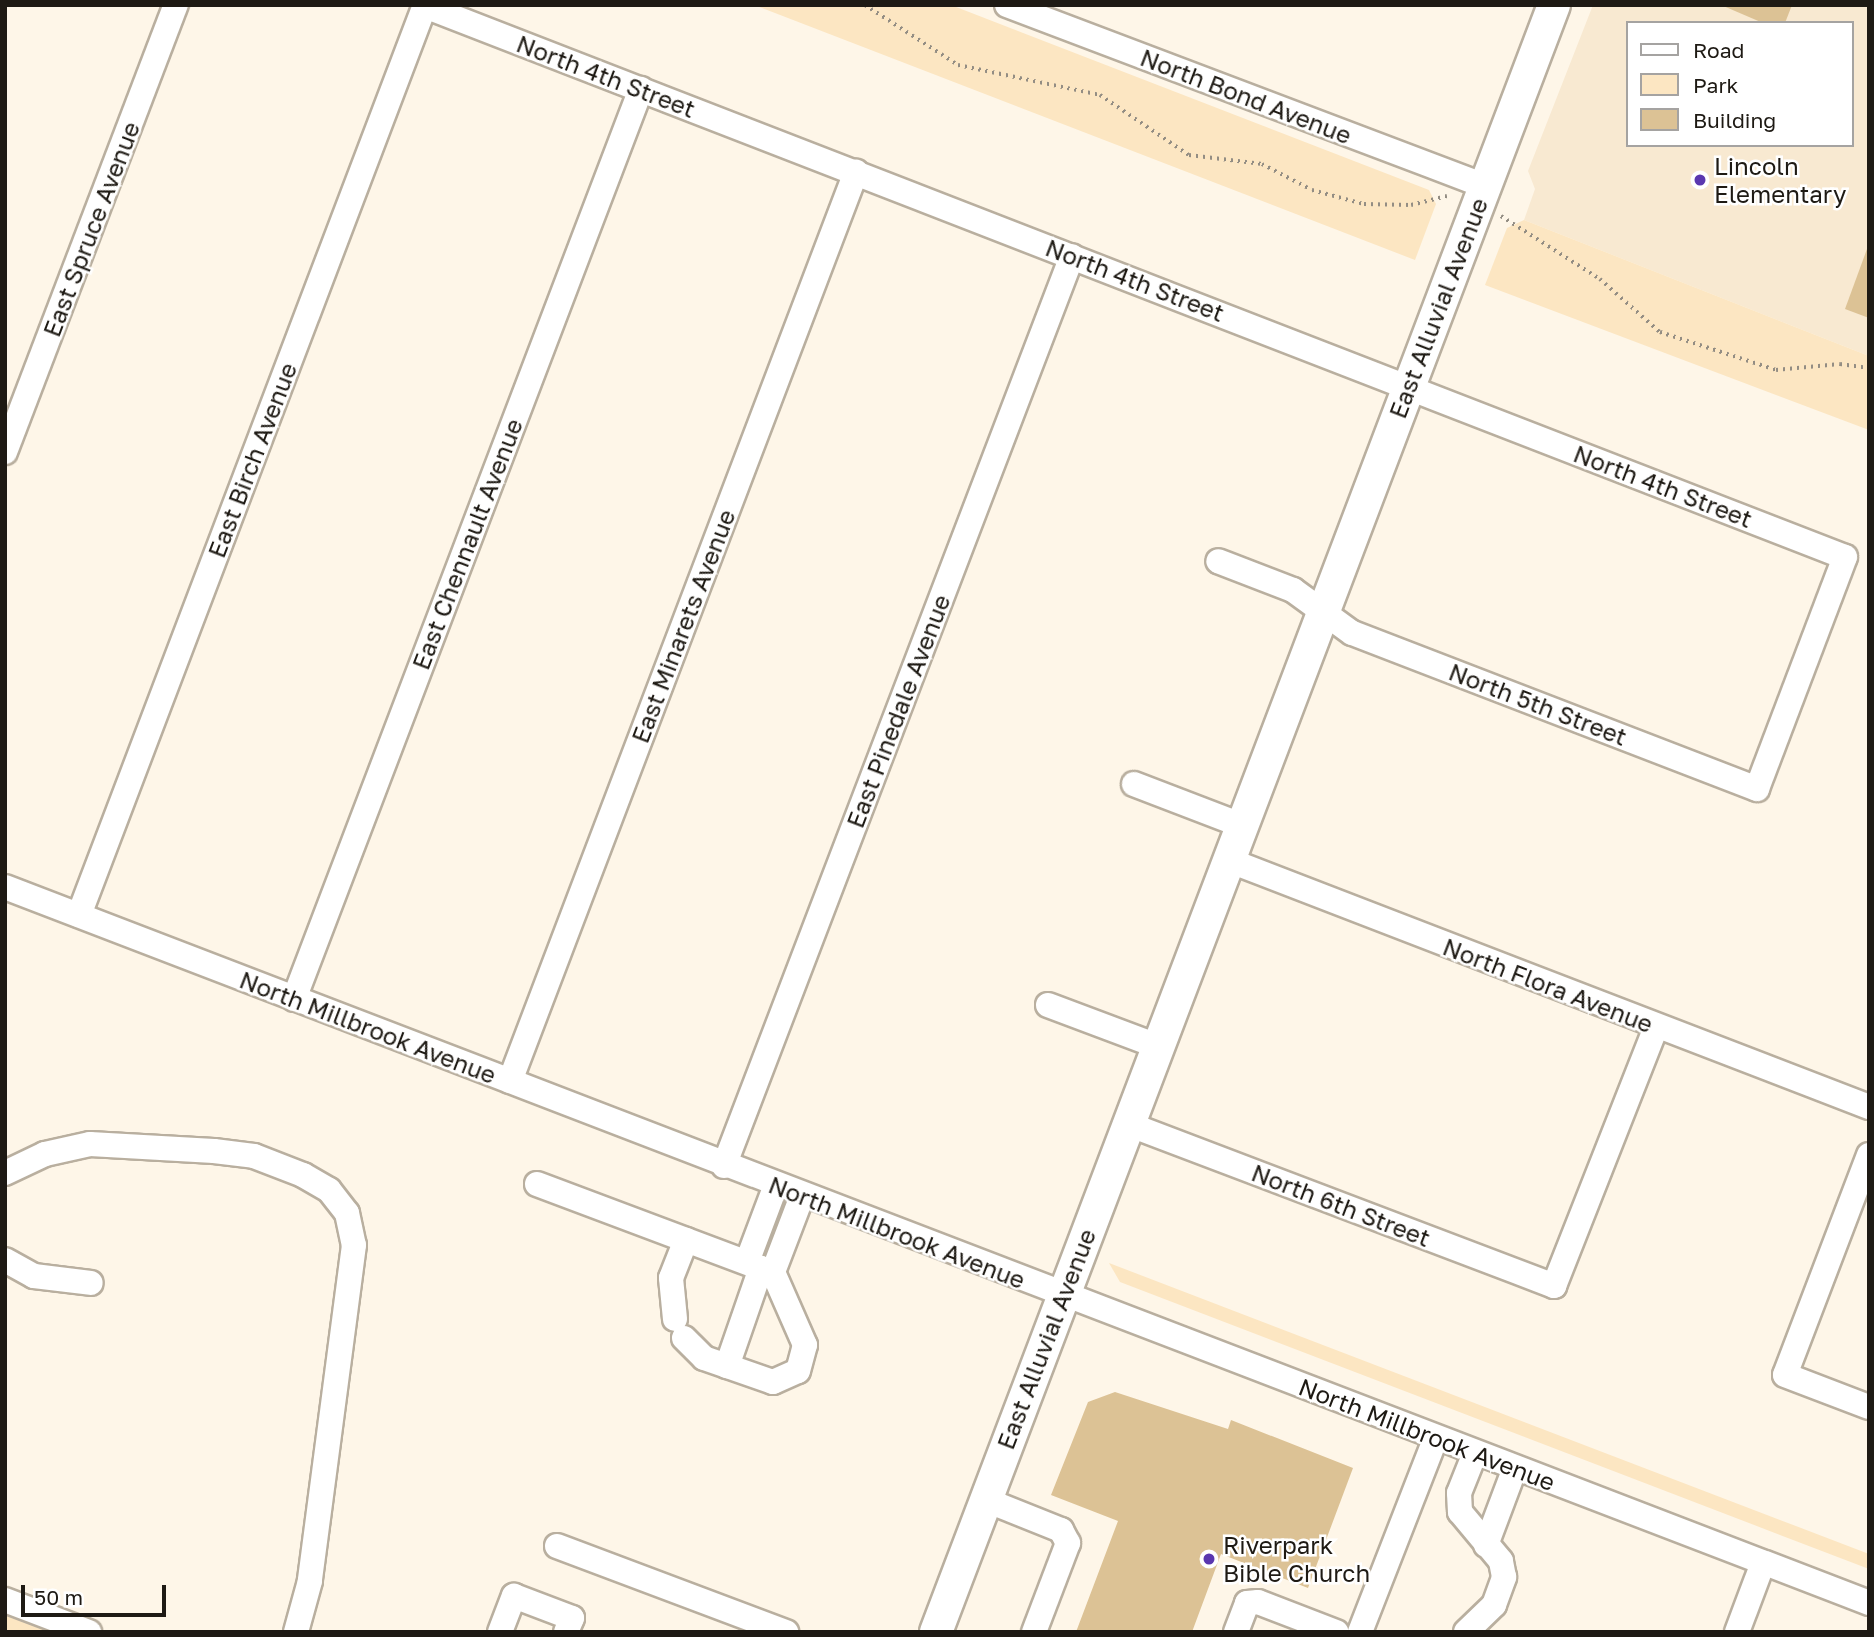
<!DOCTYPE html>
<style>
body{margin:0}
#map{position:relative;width:1874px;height:1637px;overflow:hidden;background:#fef6e8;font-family:"Golos Text",sans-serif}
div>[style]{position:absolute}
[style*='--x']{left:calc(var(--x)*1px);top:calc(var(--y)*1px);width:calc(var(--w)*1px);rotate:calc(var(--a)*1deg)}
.built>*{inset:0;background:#f8e9d1}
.green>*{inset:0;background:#fce6c2}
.building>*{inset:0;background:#dcc295}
.path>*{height:3.5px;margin-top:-1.75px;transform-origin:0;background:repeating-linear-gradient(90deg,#938d83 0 2px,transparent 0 7px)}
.roads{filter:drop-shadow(2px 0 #b9af9f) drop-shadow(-2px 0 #b9af9f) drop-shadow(0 2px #b9af9f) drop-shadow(0 -2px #b9af9f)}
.minor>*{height:24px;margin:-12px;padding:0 12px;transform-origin:12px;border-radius:12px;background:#fff}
.major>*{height:32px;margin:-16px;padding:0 16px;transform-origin:16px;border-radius:16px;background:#fff}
.dots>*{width:19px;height:19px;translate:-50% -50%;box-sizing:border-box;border:4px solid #fff;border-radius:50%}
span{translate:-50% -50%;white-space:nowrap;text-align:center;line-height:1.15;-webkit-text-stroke:5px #fff;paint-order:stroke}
.street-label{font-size:24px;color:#1e1a14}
.poi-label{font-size:24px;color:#1e1a14}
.left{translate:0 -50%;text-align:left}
.frame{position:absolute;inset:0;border:7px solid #1e1a14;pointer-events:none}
.legend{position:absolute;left:1626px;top:21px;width:228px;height:126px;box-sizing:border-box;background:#fff;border:2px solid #a5a3a1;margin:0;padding:9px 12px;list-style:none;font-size:21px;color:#1e1a14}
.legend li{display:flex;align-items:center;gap:14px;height:35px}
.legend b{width:35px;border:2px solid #a5a3a1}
.scale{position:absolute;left:21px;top:1585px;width:145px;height:32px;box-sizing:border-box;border:4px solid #1e1a14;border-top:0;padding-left:9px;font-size:21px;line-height:24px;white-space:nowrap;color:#1e1a14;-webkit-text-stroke:5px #fff;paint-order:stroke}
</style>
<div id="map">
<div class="built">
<div style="clip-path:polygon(evenodd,1593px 5px,1869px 5px,1869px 356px,1524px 220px,1535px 189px,1528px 171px,1593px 5px,1627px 23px,1851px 23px,1851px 145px,1627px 145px,1627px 23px)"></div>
</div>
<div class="green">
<div style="clip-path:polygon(754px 5px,951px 5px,1429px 190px,1436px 204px,1415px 260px)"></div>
<div style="clip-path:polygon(1524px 220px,1869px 356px,1869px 430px,1485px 285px,1507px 228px)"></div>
<div style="clip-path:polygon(1109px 1263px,1869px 1554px,1869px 1569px,1120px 1282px)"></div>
<div style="clip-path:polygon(5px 1607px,70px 1632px,5px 1632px)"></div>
</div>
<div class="building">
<div style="clip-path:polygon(1721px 5px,1792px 5px,1785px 23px,1763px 23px)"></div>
<div style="clip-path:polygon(1867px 249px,1869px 249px,1869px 318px,1845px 309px)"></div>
<div style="clip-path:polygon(1115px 1392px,1228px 1429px,1231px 1420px,1353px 1468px,1308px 1588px,1221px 1554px,1192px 1632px,1076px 1632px,1118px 1521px,1051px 1495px,1088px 1402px)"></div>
</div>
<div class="path">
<div style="--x:865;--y:5;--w:111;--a:32.8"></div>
<div style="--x:958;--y:65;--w:145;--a:11.9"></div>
<div style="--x:1100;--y:95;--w:107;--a:34"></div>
<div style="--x:1189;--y:155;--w:74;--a:7"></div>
<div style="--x:1262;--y:164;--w:56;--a:27.5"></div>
<div style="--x:1312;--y:190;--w:54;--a:15.1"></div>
<div style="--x:1364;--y:204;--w:47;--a:1.2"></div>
<div style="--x:1411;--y:205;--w:37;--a:-14"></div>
<div style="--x:1501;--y:216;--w:117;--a:32.5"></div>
<div style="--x:1600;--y:279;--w:80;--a:41.5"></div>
<div style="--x:1660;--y:332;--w:122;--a:18.1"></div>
<div style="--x:1776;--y:370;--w:64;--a:-5.4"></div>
<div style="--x:1840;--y:364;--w:29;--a:8"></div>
</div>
<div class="roads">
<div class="minor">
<div style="--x:1007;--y:5;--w:511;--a:20.74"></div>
<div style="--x:425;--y:6;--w:1523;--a:21.21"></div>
<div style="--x:1845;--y:557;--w:248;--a:110.8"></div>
<div style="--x:1757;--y:789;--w:434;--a:-158.9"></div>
<div style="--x:1352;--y:633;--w:73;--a:-143.9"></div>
<div style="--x:1293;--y:590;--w:80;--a:-158.9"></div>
<div style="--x:5;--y:452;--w:479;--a:-69.1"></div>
<div style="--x:1134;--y:784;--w:115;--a:21"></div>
<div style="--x:1228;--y:860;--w:687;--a:21.07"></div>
<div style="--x:5;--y:887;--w:1997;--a:21.01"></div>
<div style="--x:79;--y:915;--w:974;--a:-69.18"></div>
<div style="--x:294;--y:999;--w:974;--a:-69.13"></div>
<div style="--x:1048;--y:1005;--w:116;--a:20.6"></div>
<div style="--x:510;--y:1081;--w:973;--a:-69.16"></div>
<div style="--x:1128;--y:1124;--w:456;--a:20.8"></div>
<div style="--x:1554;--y:1286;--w:278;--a:-68.5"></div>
<div style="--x:1869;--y:1155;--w:235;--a:110.9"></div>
<div style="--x:1785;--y:1375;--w:90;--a:20.9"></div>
<div style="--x:724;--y:1166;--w:974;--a:-69.07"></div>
<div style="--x:5;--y:1173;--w:44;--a:-25.4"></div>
<div style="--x:45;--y:1154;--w:46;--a:-12.5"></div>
<div style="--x:90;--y:1144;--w:124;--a:3.2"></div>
<div style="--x:214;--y:1151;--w:40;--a:7.1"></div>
<div style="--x:254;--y:1156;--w:53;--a:21.2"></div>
<div style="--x:303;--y:1175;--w:30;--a:30"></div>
<div style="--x:329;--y:1190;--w:29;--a:52"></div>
<div style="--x:347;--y:1213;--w:33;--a:78"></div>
<div style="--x:354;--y:1245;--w:339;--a:97.5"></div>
<div style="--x:310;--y:1581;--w:53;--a:105.4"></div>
<div style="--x:537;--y:1184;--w:239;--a:20.6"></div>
<div style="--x:5;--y:1260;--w:33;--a:29"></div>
<div style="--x:34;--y:1276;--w:57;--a:7"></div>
<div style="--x:747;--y:1262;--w:82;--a:-69.4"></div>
<div style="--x:773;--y:1272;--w:81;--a:-69.1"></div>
<div style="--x:675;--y:1319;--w:41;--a:-95.6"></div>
<div style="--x:671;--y:1278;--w:41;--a:-68.5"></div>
<div style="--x:684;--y:1338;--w:28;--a:45"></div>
<div style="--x:704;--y:1358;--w:73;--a:19.2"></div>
<div style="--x:773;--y:1382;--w:27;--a:-24"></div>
<div style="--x:798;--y:1371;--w:27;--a:-75"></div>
<div style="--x:805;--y:1345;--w:80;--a:-113.7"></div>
<div style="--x:773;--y:1272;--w:13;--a:-162"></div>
<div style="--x:761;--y:1268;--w:104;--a:109.1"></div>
<div style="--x:986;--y:1500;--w:81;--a:21.8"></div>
<div style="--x:1061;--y:1530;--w:15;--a:62"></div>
<div style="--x:1068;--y:1543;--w:95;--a:110.9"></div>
<div style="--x:1486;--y:1545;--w:82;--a:-69.4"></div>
<div style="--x:557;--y:1546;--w:245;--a:20.6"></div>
<div style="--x:5;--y:1600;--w:90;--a:20.9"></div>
<div style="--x:500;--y:1632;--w:39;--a:-69"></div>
<div style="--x:514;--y:1596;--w:62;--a:20.8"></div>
<div style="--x:572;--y:1618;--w:15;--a:113"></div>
<div style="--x:1236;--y:1632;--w:31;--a:-69"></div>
<div style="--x:1247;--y:1603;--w:11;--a:-5"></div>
<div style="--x:1258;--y:1602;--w:84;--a:21"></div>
<div style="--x:1360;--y:1632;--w:209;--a:-68.7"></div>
<div style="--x:1466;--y:1632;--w:39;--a:-44"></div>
<div style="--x:1494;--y:1605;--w:30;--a:-70"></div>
<div style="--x:1504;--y:1577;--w:16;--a:-101"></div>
<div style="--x:1501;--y:1561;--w:64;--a:-129.9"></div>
<div style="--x:1460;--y:1512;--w:19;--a:-93"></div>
<div style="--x:1459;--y:1493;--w:43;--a:-68.2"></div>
<div style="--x:1737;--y:1632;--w:74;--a:-69.4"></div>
</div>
<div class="major">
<div style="--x:936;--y:1632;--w:1740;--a:-69.2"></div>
</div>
</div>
<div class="dots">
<div style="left:1700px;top:180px;background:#5a37af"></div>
<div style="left:1209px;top:1559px;background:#5a37af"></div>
</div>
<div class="street-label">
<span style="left:606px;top:76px;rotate:21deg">North 4th Street</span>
<span style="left:1246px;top:96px;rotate:21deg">North Bond Avenue</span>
<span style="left:91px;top:229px;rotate:-69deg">East Spruce Avenue</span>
<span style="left:1135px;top:280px;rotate:21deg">North 4th Street</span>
<span style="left:1438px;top:308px;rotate:-69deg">East Alluvial Avenue</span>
<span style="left:252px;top:460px;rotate:-69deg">East Birch Avenue</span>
<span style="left:1663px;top:486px;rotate:21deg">North 4th Street</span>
<span style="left:467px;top:544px;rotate:-69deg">East Chennault Avenue</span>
<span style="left:683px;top:626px;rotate:-69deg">East Minarets Avenue</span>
<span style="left:1538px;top:704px;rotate:21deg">North 5th Street</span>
<span style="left:898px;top:711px;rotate:-69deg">East Pinedale Avenue</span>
<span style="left:1548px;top:985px;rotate:21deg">North Flora Avenue</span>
<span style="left:368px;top:1027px;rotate:21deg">North Millbrook Avenue</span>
<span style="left:1341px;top:1205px;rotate:21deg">North 6th Street</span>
<span style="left:897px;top:1232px;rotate:21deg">North Millbrook Avenue</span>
<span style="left:1046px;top:1339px;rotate:-69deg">East Alluvial Avenue</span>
<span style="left:1427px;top:1434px;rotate:21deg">North Millbrook Avenue</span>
</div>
<div class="poi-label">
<span class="left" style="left:1714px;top:180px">Lincoln<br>Elementary</span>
<span class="left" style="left:1223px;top:1559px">Riverpark<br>Bible Church</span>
</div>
<div class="frame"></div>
<ul class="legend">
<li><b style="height:9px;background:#fff"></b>Road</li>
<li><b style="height:19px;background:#fce6c2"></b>Park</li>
<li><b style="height:19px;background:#dcc295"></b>Building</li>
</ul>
<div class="scale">50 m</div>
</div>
